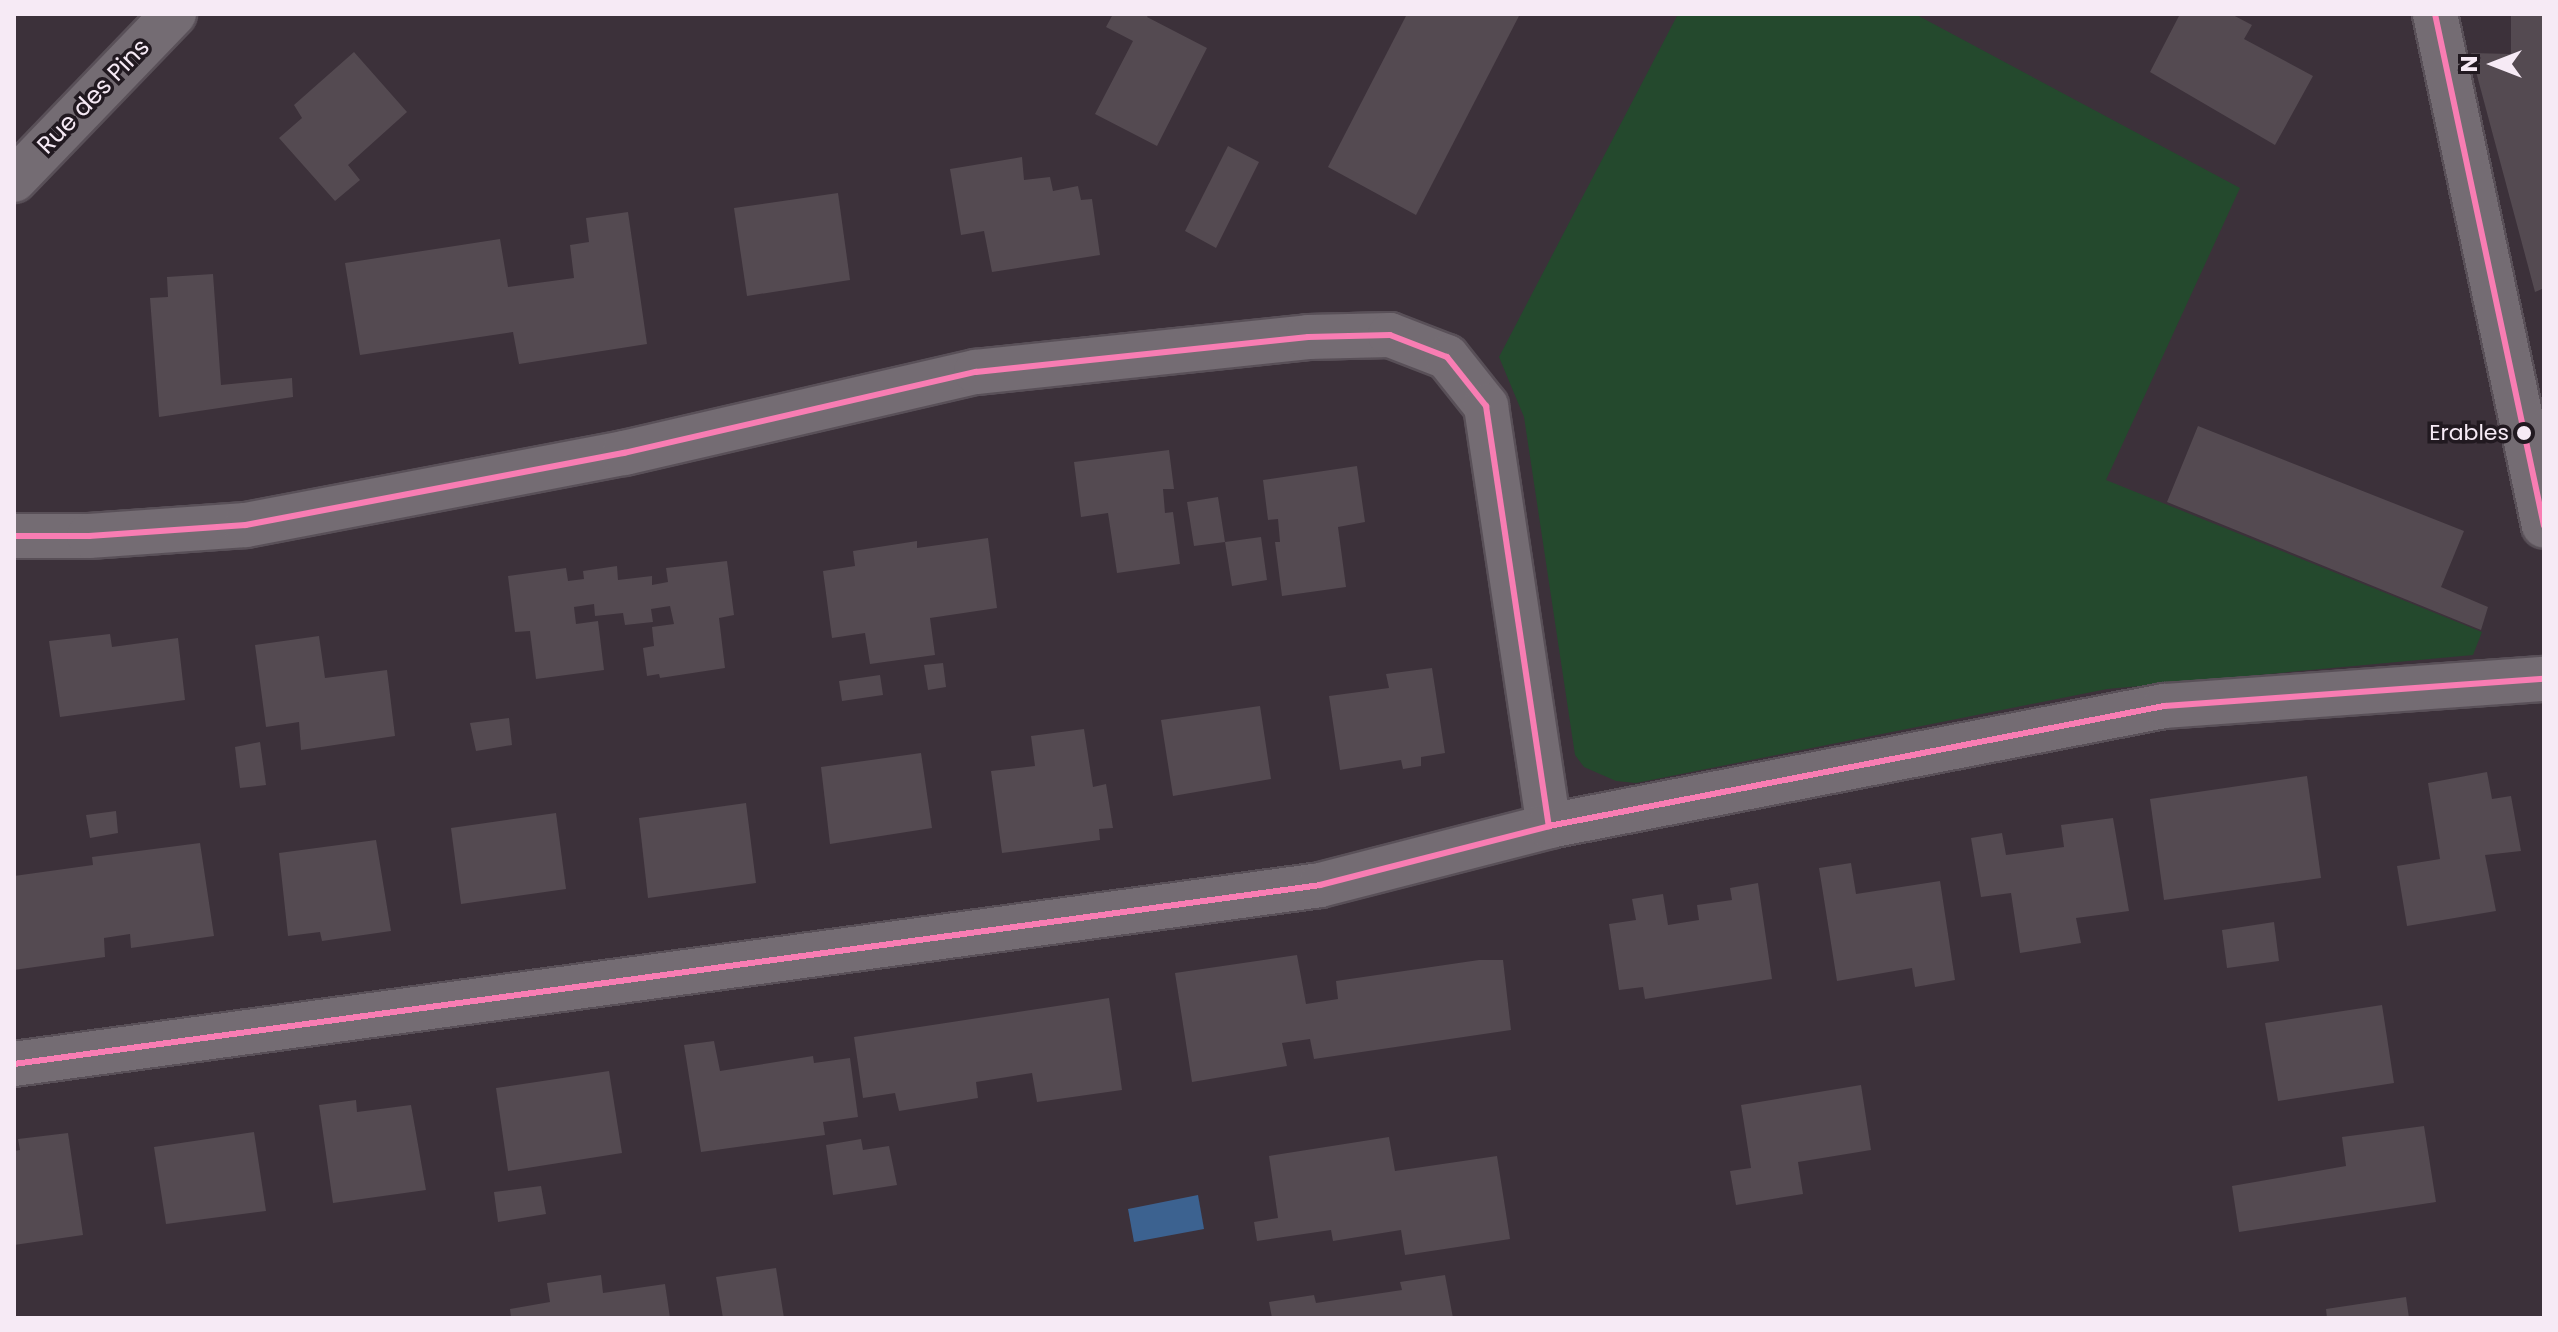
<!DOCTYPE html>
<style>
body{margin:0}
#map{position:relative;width:2558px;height:1332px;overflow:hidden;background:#3c313a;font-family:Poppins,sans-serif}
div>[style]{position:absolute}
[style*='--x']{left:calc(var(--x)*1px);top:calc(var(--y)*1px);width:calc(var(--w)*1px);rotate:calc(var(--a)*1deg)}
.green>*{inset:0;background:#24492d}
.water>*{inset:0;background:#3c6290}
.building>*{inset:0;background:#544a51}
.roads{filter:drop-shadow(2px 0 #595058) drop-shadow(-2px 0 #595058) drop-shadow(0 2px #595058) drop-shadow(0 -2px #595058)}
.minor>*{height:44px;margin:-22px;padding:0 22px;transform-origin:22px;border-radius:22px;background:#746c73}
.tertiary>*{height:44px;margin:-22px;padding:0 22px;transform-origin:22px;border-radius:22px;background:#746c73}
.bus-1>*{height:6px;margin:-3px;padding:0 3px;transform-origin:3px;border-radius:3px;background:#f87db3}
.dots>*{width:22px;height:22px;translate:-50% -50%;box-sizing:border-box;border:4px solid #211920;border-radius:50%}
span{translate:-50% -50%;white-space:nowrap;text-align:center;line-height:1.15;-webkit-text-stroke:7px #211920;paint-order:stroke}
.bus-label{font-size:22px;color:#f6eaf5}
.right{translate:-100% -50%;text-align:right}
.street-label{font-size:24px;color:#f6eaf5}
.frame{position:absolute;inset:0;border:16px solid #f6eaf5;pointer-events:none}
.north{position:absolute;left:2454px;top:24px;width:80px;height:80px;-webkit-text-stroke:6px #211920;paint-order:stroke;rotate:270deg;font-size:22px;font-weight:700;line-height:32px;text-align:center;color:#f6eaf5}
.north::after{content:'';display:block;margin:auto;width:28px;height:36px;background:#f6eaf5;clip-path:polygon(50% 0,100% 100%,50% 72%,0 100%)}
</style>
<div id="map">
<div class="green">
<div style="clip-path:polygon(1678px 14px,1915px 14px,2240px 188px,2106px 480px,2482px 632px,2473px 655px,2107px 689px,1636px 783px,1616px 781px,1584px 767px,1575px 755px,1524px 417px,1499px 357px)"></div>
</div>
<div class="water">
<div style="clip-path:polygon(1198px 1195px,1204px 1229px,1134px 1242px,1128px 1209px)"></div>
</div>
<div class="building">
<div style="clip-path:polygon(1113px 14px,1149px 14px,1147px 17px,1207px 48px,1157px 146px,1095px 114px,1133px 41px,1106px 27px)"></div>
<div style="clip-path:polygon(1407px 14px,1520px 14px,1416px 215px,1328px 167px)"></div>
<div style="clip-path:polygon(2180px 14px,2231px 14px,2252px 25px,2244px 39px,2313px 76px,2275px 145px,2150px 72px)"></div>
<div style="clip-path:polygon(2511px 14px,2544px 14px,2544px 288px,2535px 292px,2471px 53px,2511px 54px)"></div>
<div style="clip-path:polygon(354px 52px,407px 112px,348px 165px,360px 180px,335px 201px,279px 138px,302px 118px,294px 105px)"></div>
<div style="clip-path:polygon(1228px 146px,1259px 162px,1216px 248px,1185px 231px)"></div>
<div style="clip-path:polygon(1022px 157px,1024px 180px,1050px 177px,1053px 191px,1078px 186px,1081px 200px,1092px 199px,1100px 255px,992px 272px,984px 231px,961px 235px,950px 169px)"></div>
<div style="clip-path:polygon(838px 193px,850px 280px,747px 296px,734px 208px)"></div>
<div style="clip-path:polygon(628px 212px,647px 344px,519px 364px,513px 332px,360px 355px,345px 263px,500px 239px,508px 287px,574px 278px,570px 245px,589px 242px,586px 218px)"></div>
<div style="clip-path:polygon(213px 274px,221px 385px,292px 378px,293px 397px,159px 417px,150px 298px,168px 297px,167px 277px)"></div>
<div style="clip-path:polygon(2198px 426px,2464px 531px,2441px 587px,2488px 607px,2481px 630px,2167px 502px)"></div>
<div style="clip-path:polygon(1169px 450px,1174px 489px,1163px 489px,1165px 513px,1173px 512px,1180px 564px,1117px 573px,1108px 513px,1081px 517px,1074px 462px)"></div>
<div style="clip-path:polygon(1357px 466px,1365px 522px,1338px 527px,1346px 587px,1282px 596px,1275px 542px,1280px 542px,1278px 519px,1268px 520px,1263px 480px)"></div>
<div style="clip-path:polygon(1218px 497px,1225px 542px,1261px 537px,1267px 580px,1232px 586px,1225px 542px,1194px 546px,1187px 502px)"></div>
<div style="clip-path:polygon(988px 538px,997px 608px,930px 618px,935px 655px,870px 664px,865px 633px,832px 638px,823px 571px,855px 566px,853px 551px,917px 541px,917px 548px)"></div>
<div style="clip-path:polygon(727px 561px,734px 615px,719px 618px,725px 668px,660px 678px,659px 674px,647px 676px,643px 648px,654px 646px,652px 627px,674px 624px,670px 606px,651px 609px,653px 622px,625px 625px,623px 613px,595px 616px,594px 604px,574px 607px,576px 624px,598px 621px,604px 670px,536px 679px,530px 631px,515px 632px,508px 576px,566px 568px,568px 581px,584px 579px,583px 571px,617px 566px,618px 580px,652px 576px,652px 585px,668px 582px,666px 568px)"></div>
<div style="clip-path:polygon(110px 634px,112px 647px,178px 638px,185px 700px,60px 717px,49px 641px)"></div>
<div style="clip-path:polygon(319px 636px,325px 678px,387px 670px,395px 736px,301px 750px,299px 722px,266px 727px,255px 645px)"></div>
<div style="clip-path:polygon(943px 663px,946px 687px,928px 690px,924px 665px)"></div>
<div style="clip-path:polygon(1432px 668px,1445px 753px,1421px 757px,1421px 766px,1403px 769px,1401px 760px,1340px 770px,1329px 696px,1389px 688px,1386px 674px)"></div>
<div style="clip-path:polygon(880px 675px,883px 695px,842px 701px,839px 681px)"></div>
<div style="clip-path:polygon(1260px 706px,1271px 779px,1173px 796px,1161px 720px)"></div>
<div style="clip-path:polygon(509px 718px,512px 745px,476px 751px,470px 723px)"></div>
<div style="clip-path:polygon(1084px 729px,1093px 787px,1106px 784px,1113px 828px,1099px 829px,1100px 840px,1002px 853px,991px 771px,1035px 766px,1031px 736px)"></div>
<div style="clip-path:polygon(260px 742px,266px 785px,240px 788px,235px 747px)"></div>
<div style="clip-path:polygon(921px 753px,932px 828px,830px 844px,821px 767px)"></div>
<div style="clip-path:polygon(2487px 772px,2492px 799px,2511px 796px,2521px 851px,2485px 855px,2496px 911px,2407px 926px,2397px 866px,2440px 859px,2428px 783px)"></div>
<div style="clip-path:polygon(2307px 776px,2321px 878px,2164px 900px,2150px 799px)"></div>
<div style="clip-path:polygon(746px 803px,756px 883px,648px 898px,639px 818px)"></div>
<div style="clip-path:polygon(116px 811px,118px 833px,90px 838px,86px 815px)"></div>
<div style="clip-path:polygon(556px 813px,566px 889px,461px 904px,451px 828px)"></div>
<div style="clip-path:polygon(2113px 818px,2129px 911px,2076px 918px,2081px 943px,2020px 953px,2011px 893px,1981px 897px,1971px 838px,2002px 833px,2006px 855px,2064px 847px,2061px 825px)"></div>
<div style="clip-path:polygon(376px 840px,391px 931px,322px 941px,320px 932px,288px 936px,279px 853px)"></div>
<div style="clip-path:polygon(200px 843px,214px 936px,131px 948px,130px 934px,104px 938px,105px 957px,14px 970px,14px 876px,93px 865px,92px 857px)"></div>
<div style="clip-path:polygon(1851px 863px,1856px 894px,1940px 881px,1955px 980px,1915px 987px,1912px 968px,1837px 981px,1819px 868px)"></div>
<div style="clip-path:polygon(1758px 883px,1772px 979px,1645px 999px,1643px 987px,1619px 990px,1609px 924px,1636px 920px,1632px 899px,1663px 894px,1668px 925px,1699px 920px,1697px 905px,1732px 900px,1730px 888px)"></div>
<div style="clip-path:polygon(2274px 922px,2279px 961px,2227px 968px,2222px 930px)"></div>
<div style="clip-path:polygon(1297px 955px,1306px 1004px,1338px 999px,1336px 981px,1479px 960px,1503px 960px,1511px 1030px,1314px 1059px,1310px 1039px,1282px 1043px,1287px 1066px,1192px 1082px,1175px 973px)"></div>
<div style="clip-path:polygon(1109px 998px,1122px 1090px,1037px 1102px,1032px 1073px,976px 1082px,978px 1098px,899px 1111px,895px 1093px,863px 1098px,854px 1037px)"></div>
<div style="clip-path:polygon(2382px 1005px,2394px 1083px,2278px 1101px,2265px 1023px)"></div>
<div style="clip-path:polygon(714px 1041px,720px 1071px,813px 1056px,814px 1063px,850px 1058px,858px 1117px,823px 1122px,825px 1135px,701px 1152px,684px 1045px)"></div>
<div style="clip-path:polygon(609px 1071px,622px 1153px,508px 1171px,496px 1088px)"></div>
<div style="clip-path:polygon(1861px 1085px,1871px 1150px,1798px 1162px,1803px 1194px,1736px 1205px,1730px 1171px,1751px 1168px,1741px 1105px)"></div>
<div style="clip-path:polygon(356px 1100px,357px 1112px,411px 1105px,426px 1190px,333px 1203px,319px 1105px)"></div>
<div style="clip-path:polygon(2424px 1126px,2436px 1202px,2239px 1232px,2232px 1186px,2346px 1166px,2342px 1137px)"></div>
<div style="clip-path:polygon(254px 1132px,266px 1211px,166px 1224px,154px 1147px)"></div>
<div style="clip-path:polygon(68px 1133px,83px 1235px,14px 1245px,14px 1151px,20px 1150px,18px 1139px)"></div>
<div style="clip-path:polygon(1389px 1137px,1395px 1171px,1497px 1156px,1510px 1239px,1405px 1255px,1401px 1230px,1333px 1241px,1331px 1230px,1257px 1241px,1254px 1222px,1278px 1218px,1269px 1156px)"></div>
<div style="clip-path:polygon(861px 1139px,863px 1150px,889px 1146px,897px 1185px,833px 1195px,826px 1145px)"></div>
<div style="clip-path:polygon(541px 1186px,546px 1214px,498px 1222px,494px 1192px)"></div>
<div style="clip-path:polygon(776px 1268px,784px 1318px,723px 1318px,716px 1277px)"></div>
<div style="clip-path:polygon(601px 1275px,603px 1293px,665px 1284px,670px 1318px,511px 1318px,510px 1309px,550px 1302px,547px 1283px)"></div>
<div style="clip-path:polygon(1445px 1275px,1453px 1318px,1272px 1318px,1269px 1302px,1314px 1295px,1316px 1303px,1402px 1290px,1400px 1282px)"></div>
<div style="clip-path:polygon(2406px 1297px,2409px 1318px,2327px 1318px,2326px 1309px)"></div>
</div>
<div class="roads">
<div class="minor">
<div style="--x:2435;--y:14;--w:523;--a:77.98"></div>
<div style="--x:14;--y:536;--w:75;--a:0"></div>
<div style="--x:89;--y:536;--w:157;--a:-4"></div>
<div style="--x:246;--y:525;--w:385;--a:-10.8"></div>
<div style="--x:624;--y:453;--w:361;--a:-13"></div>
<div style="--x:976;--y:372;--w:334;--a:-6"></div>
<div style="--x:1308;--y:337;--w:82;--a:-1.4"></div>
<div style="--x:1390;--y:335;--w:61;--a:21.1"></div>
<div style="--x:1447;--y:357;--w:63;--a:51.5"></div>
<div style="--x:1486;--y:406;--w:425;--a:81.5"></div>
<div style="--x:14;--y:1064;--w:1318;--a:-7.8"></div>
<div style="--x:1320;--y:885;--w:236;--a:-14.4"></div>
<div style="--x:1549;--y:826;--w:627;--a:-11.04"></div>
<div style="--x:2164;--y:706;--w:381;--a:-4.1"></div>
</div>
<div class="tertiary">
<div style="--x:14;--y:180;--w:231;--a:-46.1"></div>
</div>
</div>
<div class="bus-1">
<div style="--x:2435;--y:14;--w:523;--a:77.98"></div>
<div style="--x:14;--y:536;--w:75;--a:0"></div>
<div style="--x:89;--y:536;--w:157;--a:-4"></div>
<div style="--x:246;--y:525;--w:385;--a:-10.8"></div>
<div style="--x:624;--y:453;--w:361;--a:-13"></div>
<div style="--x:976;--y:372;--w:334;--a:-6"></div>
<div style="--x:1308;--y:337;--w:82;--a:-1.4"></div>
<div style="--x:1390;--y:335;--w:61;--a:21.1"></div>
<div style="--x:1447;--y:357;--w:63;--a:51.5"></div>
<div style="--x:1486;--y:406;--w:425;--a:81.5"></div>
<div style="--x:14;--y:1064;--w:1318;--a:-7.8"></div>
<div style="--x:1320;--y:885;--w:236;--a:-14.4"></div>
<div style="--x:1549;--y:826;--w:627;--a:-11.04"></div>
<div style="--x:2164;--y:706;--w:381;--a:-4.1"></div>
</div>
<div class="dots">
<div style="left:2524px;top:433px;background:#f6eaf5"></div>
</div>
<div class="bus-label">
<span class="right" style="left:2509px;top:433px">Erables</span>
</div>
<div class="street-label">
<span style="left:93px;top:96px;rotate:-46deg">Rue des Pins</span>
</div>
<div class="frame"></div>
<div class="north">N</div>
</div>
